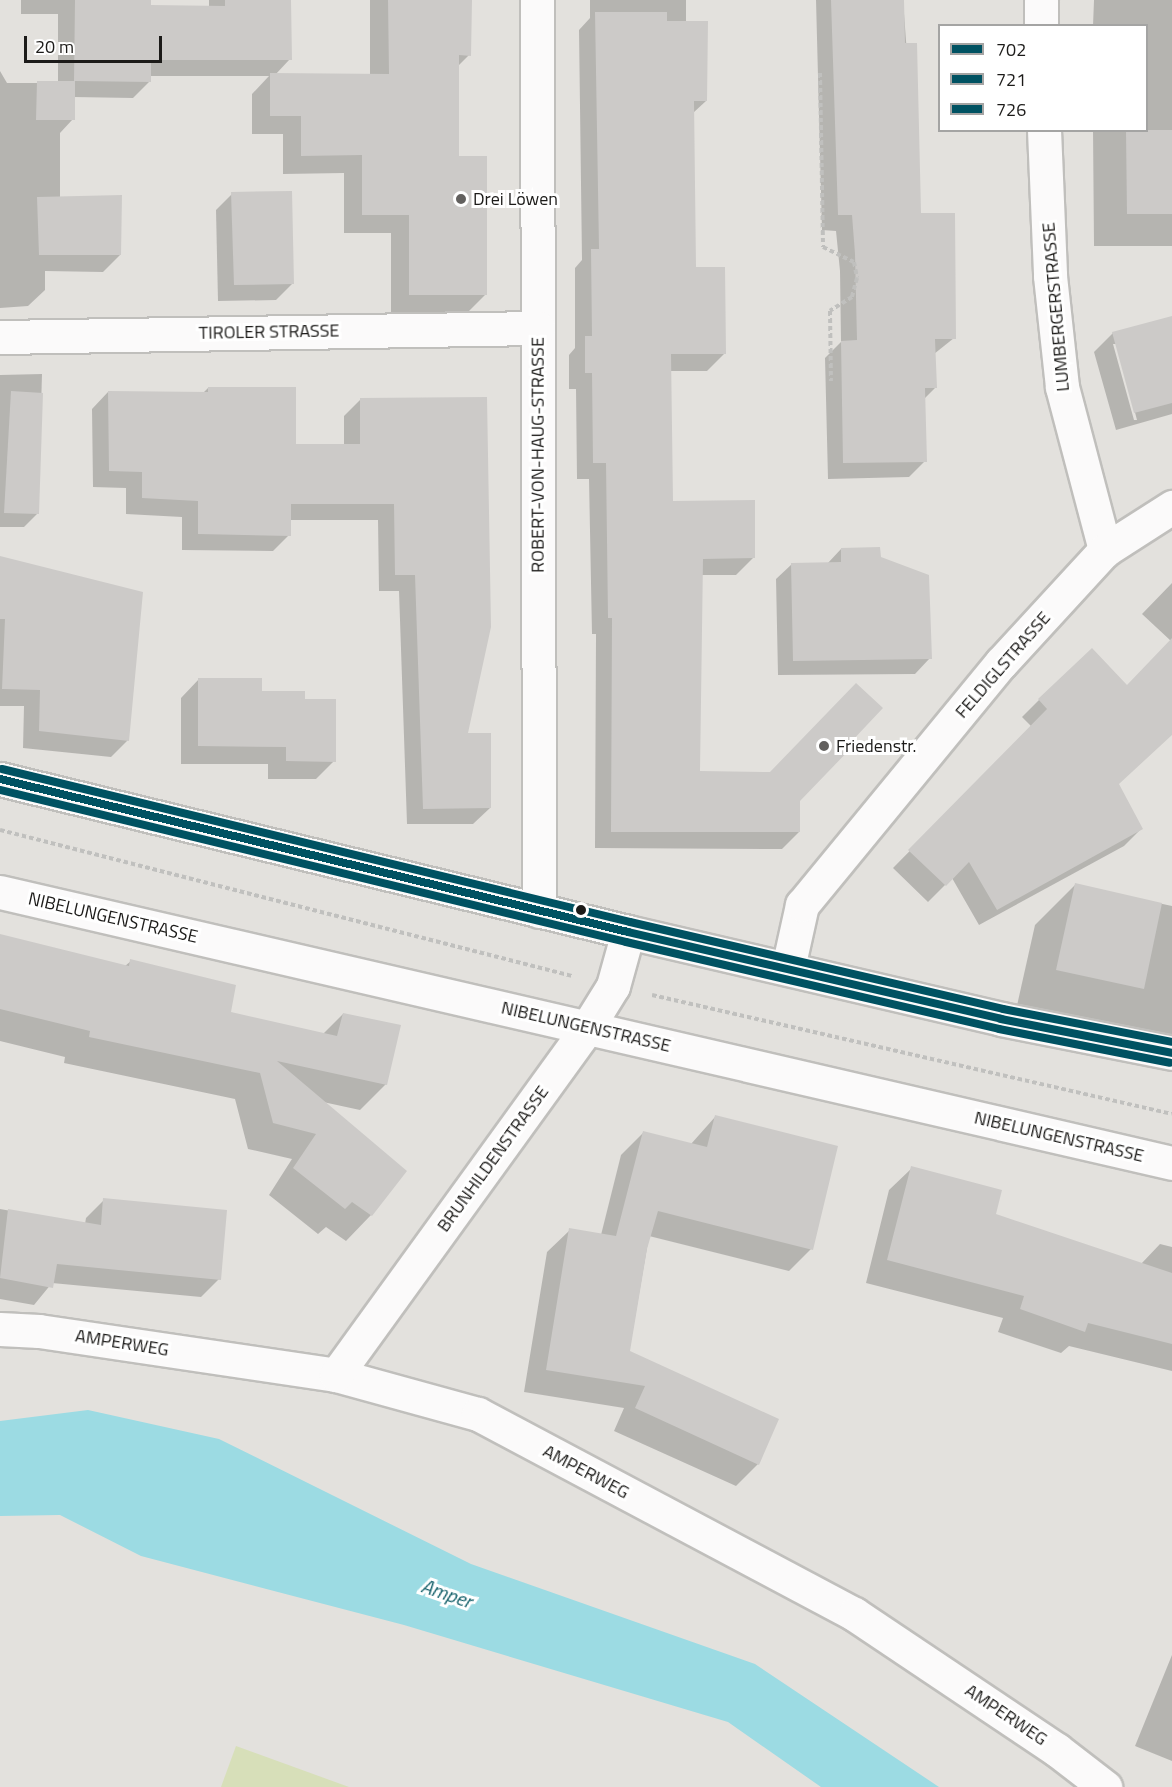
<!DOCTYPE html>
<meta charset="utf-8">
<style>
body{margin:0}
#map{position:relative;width:1172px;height:1787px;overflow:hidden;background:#e3e1dd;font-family:"Titillium Web",sans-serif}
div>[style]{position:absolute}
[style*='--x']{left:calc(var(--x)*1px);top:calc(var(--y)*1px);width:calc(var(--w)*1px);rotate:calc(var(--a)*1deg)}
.green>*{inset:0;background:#d7dfb9}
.water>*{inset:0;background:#9cdbe3}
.shadow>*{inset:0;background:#0003}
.building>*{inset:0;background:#cccac8}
.path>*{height:4px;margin-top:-2px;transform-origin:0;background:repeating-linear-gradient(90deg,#c0c0be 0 4.5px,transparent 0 7.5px)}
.roads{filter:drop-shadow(2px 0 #c0bfbc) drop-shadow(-2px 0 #c0bfbc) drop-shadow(0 2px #c0bfbc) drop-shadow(0 -2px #c0bfbc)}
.minor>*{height:33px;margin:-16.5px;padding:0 16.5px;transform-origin:16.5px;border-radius:16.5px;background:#fbfafa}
.bus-1>*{height:8px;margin:-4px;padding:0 4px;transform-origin:4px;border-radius:4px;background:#005262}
.bus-2>*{height:8px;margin:-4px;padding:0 4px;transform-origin:4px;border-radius:4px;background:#005262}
.bus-3>*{height:8px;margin:-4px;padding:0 4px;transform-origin:4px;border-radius:4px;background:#005262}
.dots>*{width:16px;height:16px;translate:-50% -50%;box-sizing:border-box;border:3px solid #fff;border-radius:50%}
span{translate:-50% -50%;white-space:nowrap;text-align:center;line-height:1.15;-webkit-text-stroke:6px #fff;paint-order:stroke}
.poi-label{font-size:18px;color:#1c1b19}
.left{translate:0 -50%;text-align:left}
.street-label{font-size:18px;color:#1c1b19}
.water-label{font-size:20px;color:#14606a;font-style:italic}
.legend{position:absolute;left:938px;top:24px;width:210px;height:108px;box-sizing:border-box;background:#fff;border:2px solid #a4a4a3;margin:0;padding:8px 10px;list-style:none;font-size:18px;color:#1c1b19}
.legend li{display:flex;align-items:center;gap:12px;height:30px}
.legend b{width:30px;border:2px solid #a4a4a3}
.scale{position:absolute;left:24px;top:36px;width:138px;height:27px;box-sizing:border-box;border:3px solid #1c1b19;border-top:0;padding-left:8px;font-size:18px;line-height:21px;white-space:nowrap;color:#1c1b19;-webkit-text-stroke:4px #fff;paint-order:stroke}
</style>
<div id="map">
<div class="green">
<div style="clip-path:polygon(236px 1746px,349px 1787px,221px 1787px)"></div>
</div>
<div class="water">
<div style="clip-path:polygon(88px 1410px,219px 1439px,471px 1564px,755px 1664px,939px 1787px,821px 1787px,728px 1722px,404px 1625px,141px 1556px,60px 1515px,0 1516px,0 1421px)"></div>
</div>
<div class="shadow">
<div style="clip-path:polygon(21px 0,150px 0,150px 6px,209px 7px,209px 0,290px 0,290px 59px,275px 75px,370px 75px,370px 0,470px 0,469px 55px,458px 66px,457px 157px,485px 295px,466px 314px,391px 314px,391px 233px,344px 233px,344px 173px,283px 174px,283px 134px,252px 134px,252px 94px,269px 76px,150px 76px,150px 81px,133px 98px,73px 97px,73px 119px,60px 133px,60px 198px,120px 255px,103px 272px,45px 271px,45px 290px,28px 306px,0 308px,0 71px,7px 83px,58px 83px,58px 14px,21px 14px)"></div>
<div style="clip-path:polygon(590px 0,686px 0,686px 23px,706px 101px,693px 113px,695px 269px,724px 354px,707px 371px,670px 371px,671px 503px,753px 558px,736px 575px,701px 575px,698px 773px,799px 800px,799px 832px,782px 849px,595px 848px,596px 634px,592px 634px,589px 479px,577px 479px,576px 389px,569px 389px,569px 355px,575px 348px,575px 268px,582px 260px,579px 30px,590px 18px)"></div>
<div style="clip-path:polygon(816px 0,903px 0,919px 215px,954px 338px,934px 354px,935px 388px,924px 399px,925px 461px,909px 477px,828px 479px,825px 358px,841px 342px,840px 271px,836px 231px,822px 230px)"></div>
<div style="clip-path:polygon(1094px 0,1172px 0,1172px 246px,1094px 246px,1093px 130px,1146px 130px,1146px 26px,1093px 26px)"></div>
<div style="clip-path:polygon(232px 194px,292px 284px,276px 300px,218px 301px,216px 210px)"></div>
<div style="clip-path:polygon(evenodd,1172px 318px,1172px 414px,1116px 430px,1094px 352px,1113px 333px,1172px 318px,1113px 344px,1117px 344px,1137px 420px,1134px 420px,1113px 344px)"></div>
<div style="clip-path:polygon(42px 374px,38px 513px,24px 527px,0 527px,0 375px)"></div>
<div style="clip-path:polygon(208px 388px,295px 446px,344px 445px,344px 416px,361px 399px,485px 399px,466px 734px,490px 808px,473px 824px,407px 824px,399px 591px,379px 591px,378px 520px,289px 520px,289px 535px,273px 551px,182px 550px,182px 517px,126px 514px,126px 488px,93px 487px,92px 409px,108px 392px,203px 393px)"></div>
<div style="clip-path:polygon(841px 549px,879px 558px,930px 658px,915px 674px,778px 675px,776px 579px,792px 564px,827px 564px)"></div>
<div style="clip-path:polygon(0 559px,128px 740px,111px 757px,23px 748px,24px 706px,0 706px)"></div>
<div style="clip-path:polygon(1172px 583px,1172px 700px,1045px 833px,1141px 829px,1124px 846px,979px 925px,952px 878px,928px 902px,893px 868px,1032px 727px,1022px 717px,1039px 700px,1127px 687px,1171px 641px,1142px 614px)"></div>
<div style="clip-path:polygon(199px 679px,304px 701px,334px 761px,316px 779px,268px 779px,268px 764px,181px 764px,181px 698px)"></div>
<div style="clip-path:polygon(1075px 885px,1172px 906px,1172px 1036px,1016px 1010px,1035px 925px)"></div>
<div style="clip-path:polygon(0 936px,125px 966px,131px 961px,230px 1013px,323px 1034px,343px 1014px,386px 1084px,360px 1110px,323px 1102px,371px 1215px,346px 1241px,326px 1227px,318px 1234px,269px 1195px,292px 1159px,248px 1149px,235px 1099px,64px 1063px,65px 1057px,0 1041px)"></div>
<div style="clip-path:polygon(715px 1117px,811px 1249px,789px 1271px,649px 1236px,629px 1352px,758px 1464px,736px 1486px,614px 1431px,624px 1408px,524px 1392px,547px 1252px,570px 1230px,601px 1235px,621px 1155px,643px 1133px,691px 1144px)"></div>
<div style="clip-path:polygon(912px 1168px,994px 1215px,1141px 1264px,1160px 1244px,1172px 1247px,1172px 1371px,1069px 1346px,1061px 1353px,998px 1332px,1003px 1318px,866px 1283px,889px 1190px)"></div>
<div style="clip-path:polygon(104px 1200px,219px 1279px,201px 1297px,52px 1283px,34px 1305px,0 1299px,0 1209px,85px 1224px,86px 1218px)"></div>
<div style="clip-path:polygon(1172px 1655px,1172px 1761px,1135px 1746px)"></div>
</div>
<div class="building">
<div style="clip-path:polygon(75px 0,151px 0,151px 5px,225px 6px,225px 0,291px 0,292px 60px,151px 60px,151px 82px,75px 81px,75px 120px,36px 120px,37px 81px,74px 81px)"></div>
<div style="clip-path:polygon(388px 0,472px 0,471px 56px,459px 55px,459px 156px,487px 156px,487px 295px,409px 295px,409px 215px,362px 215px,362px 155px,301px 156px,301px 116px,270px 116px,270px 73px,389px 74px)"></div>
<div style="clip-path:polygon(831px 0,904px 0,905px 43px,917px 43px,921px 213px,955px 213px,956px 339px,935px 339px,937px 388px,925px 388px,927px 462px,843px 463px,841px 341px,857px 340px,855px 254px,852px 215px,838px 215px)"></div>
<div style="clip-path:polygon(595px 12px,667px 12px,667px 21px,708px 21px,707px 101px,694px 101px,696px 267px,725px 267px,726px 354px,671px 354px,673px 501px,755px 500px,755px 558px,703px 559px,700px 771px,770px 772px,856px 683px,883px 708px,850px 743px,853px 746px,800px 801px,800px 832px,611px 832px,612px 618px,608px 618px,606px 463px,593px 463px,592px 373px,585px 373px,585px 336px,592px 336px,591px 249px,599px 249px)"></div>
<div style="clip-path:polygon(1126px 130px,1172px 130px,1172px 214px,1127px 214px)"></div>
<div style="clip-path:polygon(292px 191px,294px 284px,234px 285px,231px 192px)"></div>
<div style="clip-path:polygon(122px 195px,121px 255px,39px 255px,37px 197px)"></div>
<div style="clip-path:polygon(1172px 316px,1172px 403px,1134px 413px,1112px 332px)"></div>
<div style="clip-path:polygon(208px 387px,296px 387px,296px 444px,360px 444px,360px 398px,487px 397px,491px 627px,468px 733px,491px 733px,491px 808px,423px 809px,415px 575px,395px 575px,394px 504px,291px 504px,291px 536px,198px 534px,198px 501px,142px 498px,142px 472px,109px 471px,108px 391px,208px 392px)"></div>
<div style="clip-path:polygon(11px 391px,43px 393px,39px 514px,4px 513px)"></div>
<div style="clip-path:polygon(880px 547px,881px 557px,929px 575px,932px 659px,793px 661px,791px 563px,841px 562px,841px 548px)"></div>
<div style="clip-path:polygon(0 556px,143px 592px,129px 741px,39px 731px,40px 690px,2px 689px,5px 619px,0 619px)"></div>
<div style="clip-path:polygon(1172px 638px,1172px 735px,1119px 784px,1143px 829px,997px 910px,969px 862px,946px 886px,908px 850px,1047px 709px,1038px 699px,1092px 648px,1127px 685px)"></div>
<div style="clip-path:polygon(198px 678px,262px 678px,262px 691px,305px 691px,305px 699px,336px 699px,336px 762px,286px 761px,286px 747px,198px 746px)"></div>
<div style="clip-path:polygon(1075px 883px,1162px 903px,1144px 989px,1056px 970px)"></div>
<div style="clip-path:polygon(0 934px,129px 966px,130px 959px,236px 985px,231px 1012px,337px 1036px,343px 1013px,401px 1025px,387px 1085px,277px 1061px,407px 1171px,372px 1216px,352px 1202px,345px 1209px,293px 1168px,316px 1134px,273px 1123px,260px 1073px,89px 1037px,90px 1031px,0 1009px)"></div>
<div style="clip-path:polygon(715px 1115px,838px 1146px,813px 1250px,658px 1211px,647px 1249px,630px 1351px,779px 1419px,759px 1465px,635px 1408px,645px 1386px,546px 1370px,569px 1228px,616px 1236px,643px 1131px,707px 1147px)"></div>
<div style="clip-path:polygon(911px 1166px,1002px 1190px,996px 1214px,1172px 1273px,1172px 1344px,1088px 1323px,1085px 1332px,1020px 1309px,1024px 1296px,887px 1260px)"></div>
<div style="clip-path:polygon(103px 1198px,227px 1210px,221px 1280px,57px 1264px,53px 1288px,0 1278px,8px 1209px,101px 1225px)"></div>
</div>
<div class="path">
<div style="--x:820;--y:73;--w:174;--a:89"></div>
<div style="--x:823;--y:247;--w:34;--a:26"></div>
<div style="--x:854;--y:262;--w:16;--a:79"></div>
<div style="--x:857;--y:278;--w:20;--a:105"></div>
<div style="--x:852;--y:297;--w:26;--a:148"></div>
<div style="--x:830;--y:311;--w:70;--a:89.2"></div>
<div style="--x:0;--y:830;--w:590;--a:14.32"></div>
<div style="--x:652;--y:995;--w:533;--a:12.89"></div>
</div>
<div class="roads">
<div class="minor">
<div style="--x:537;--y:0;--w:911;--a:89.87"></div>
<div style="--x:1041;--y:0;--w:26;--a:90"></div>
<div style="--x:1044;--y:130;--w:146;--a:87.6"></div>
<div style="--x:1050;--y:276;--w:112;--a:83.8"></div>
<div style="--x:1062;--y:387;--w:169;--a:75.2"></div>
<div style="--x:0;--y:337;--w:538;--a:-0.96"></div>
<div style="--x:0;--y:779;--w:646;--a:13.69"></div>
<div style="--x:628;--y:932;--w:383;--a:13.1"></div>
<div style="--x:1001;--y:1019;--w:174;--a:11.2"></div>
<div style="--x:0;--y:892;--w:1203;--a:13.02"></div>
<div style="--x:788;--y:968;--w:65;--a:-77.5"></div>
<div style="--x:802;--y:905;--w:313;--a:-50.6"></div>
<div style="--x:1001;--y:663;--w:154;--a:-47.4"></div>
<div style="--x:1105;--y:550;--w:80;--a:-32.7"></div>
<div style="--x:0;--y:1329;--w:39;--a:3"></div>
<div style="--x:39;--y:1331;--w:300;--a:8.4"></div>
<div style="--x:336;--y:1375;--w:147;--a:15.4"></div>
<div style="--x:478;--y:1414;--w:426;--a:28"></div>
<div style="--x:854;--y:1614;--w:244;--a:33.8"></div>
<div style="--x:1057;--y:1750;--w:61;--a:37.6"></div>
<div style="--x:336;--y:1375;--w:428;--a:-54.1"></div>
<div style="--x:587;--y:1028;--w:49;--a:-58.2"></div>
<div style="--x:613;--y:986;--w:56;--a:-74.5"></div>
</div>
</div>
<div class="bus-1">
<div style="--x:0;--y:779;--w:646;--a:13.69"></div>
<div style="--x:628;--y:932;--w:383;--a:13.1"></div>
<div style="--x:1001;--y:1019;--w:174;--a:11.2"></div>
</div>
<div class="bus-2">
<div style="--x:0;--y:790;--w:644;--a:13.65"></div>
<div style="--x:626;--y:942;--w:383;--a:13.1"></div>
<div style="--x:999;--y:1029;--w:174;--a:11.2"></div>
</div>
<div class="bus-3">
<div style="--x:2;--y:769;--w:646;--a:13.69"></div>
<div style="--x:630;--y:922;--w:383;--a:13.1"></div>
<div style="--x:1003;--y:1009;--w:172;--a:11"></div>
</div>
<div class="dots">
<div style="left:461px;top:199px;background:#62605e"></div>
<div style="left:824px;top:746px;background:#62605e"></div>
<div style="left:581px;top:910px;background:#1c1b19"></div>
</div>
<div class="poi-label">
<span class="left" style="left:473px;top:199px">Drei Löwen</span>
<span class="left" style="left:836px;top:746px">Friedenstr.</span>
</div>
<div class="street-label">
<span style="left:1056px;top:307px;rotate:-95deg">LUMBERGERSTRASSE</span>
<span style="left:269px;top:332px;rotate:-1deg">TIROLER STRASSE</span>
<span style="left:538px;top:455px;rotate:-90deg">ROBERT-VON-HAUG-STRASSE</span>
<span style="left:1003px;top:665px;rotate:-49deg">FELDIGLSTRASSE</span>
<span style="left:113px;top:918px;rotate:13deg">NIBELUNGENSTRASSE</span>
<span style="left:586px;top:1027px;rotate:13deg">NIBELUNGENSTRASSE</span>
<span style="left:1059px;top:1137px;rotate:13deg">NIBELUNGENSTRASSE</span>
<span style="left:493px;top:1159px;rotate:-54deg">BRUNHILDENSTRASSE</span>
<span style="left:122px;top:1343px;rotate:9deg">AMPERWEG</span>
<span style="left:586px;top:1472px;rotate:28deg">AMPERWEG</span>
<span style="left:1006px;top:1715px;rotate:34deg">AMPERWEG</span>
</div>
<div class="water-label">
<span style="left:447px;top:1593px;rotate:19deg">Amper</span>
</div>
<ul class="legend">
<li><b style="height:8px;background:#005262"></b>702</li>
<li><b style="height:8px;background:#005262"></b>721</li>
<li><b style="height:8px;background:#005262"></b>726</li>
</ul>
<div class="scale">20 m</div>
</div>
